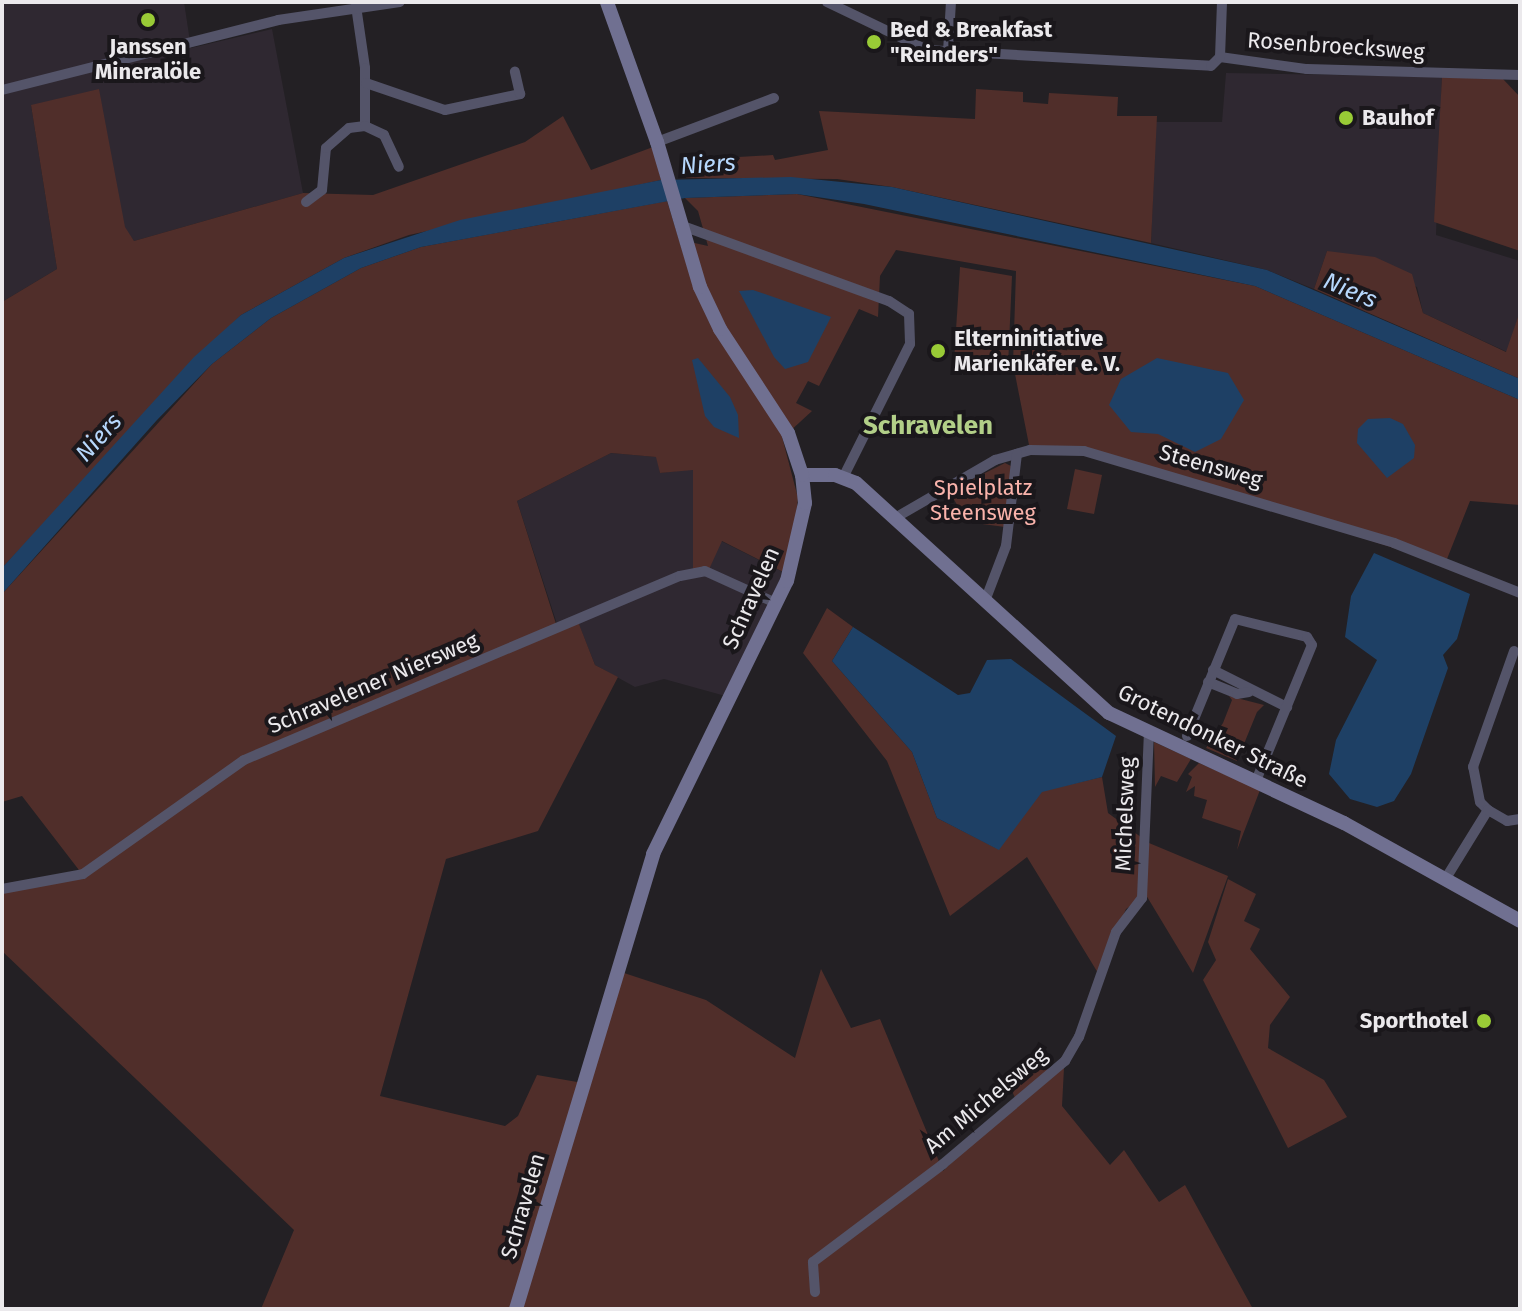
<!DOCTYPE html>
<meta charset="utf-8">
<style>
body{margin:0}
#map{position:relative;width:1522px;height:1311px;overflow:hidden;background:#232024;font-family:"Fira Sans",sans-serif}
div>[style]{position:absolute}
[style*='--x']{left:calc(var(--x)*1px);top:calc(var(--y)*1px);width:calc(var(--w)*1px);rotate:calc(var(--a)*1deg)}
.built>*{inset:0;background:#2f2831}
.green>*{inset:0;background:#502e2a}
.water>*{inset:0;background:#1e4065}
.minor>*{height:10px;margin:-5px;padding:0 5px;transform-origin:5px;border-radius:5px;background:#545469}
.secondary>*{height:14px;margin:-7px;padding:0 7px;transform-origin:7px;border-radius:7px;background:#707091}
.dots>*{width:22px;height:22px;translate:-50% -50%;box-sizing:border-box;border:4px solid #1a171b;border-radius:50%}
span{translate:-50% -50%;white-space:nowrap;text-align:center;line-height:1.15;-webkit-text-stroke:8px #1a171b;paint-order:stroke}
.poi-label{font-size:22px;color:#ebe9ec;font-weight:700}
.left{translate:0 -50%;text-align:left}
.right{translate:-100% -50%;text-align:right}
.street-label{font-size:22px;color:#ebe9ec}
.park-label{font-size:22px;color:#fab3ab}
.water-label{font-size:24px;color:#b7d8fd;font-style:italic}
.quarter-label{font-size:26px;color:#b2cf88;font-weight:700}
.frame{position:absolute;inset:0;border:4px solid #ebe9ec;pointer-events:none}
</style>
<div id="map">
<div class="built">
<div style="clip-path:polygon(2px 2px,184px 2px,191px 48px,272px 29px,303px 193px,134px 241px,31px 105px,57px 269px,2px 302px)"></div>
<div style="clip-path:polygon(1226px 73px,1442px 77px,1436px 235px,1520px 261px,1520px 311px,1507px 352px,1423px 313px,1417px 287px,1327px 251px,1314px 289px,1267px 270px,1151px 243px,1156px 122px,1222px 122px)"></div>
<div style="clip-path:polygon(611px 453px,657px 457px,660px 473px,693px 469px,706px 575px,721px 541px,789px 575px,729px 697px,664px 679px,635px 687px,595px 665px,577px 620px,558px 627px,517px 501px)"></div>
</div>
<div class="green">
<div style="clip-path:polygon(1442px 77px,1503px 79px,1520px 97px,1520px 251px,1434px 222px)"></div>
<div style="clip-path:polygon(99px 89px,125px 227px,134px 241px,303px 193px,373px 195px,525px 142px,563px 116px,591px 170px,653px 147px,661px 180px,409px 235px,344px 258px,241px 315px,2px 568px,2px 302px,57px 269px,31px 105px)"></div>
<div style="clip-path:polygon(976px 89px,1023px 92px,1023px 102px,1048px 104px,1049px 93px,1118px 97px,1117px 116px,1157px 116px,1151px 243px,892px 187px,837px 179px,686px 178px,684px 167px,704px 159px,773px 155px,775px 160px,828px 150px,819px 111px,975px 119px)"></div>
<div style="clip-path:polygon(797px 194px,1255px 286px,1520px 400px,1520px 505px,1470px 501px,1445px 564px,1084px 451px,1030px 450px,1013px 364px,1016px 271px,896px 250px,880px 276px,878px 317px,859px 309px,819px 386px,808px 381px,796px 403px,812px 411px,788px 433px,781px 433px,798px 498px,789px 575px,722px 541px,706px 576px,693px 574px,693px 470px,660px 473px,656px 457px,611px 453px,517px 501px,557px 627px,577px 619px,595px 665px,618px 677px,538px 831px,446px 859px,380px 1096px,505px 1126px,518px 1116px,537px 1075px,583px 1083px,618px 971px,706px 1000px,795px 1058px,821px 969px,851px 1028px,880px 1019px,943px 1171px,1016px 1100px,1008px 1082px,1022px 1071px,1064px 1068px,1062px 1106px,1110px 1165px,1124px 1150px,1159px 1202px,1185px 1185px,1253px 1309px,261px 1309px,294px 1230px,2px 951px,2px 889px,82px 874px,22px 796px,2px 802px,2px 594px,212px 364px,271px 318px,361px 268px,421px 247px,667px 201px,689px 272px,690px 242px,708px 246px,698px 211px,685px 198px)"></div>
<div style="clip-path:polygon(1327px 251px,1375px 257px,1412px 274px,1423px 313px,1506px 352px,1520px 311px,1520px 379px,1314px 289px)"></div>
<div style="clip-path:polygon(960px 267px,1012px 276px,1008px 366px,954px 362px)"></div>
<div style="clip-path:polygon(1005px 463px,1011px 466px,1005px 527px,967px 522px,949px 491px)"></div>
<div style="clip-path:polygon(1075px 469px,1102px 475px,1094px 514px,1067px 509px)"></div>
<div style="clip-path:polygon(827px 608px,853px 627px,832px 661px,912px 752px,937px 818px,996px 848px,1042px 791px,1102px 777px,1108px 813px,1149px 843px,1228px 876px,1193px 973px,1146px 895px,1126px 909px,1098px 973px,1027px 857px,950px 916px,887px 761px,803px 653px)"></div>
<div style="clip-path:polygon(1229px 696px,1264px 705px,1257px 712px,1237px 761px,1206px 748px,1223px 723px,1232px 700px)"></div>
<div style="clip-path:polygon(1154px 742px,1191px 759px,1177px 782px,1161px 776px,1155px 787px)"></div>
<div style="clip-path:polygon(1199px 763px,1260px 790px,1237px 850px,1241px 831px,1202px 818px,1207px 800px,1194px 796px,1195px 786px,1186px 792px,1192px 777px,1188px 774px)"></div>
<div style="clip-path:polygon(1228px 879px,1256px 894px,1244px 921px,1260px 929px,1250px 949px,1290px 997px,1270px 1025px,1268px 1048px,1324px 1080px,1347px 1117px,1288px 1148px,1203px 980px,1216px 960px,1208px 942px)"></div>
</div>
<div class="water">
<div style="clip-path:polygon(791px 177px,892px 187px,1267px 270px,1520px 379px,1520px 400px,1255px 286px,864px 204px,797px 194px,685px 198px,421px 247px,361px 268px,271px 318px,212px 364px,157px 420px,2px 594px,2px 568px,194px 357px,241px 315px,344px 258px,460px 220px,661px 180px)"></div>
<div style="clip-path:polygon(753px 290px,831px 317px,808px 362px,785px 369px,774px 357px,739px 291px)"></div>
<div style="clip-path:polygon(698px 358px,730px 397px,738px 415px,739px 438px,714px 427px,705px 416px,692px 360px)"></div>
<div style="clip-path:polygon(1157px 358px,1228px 373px,1244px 400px,1221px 439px,1195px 452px,1158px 434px,1131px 432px,1109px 405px,1121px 379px)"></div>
<div style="clip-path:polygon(1390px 418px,1403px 424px,1415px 445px,1414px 458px,1387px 478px,1357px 443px,1358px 429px,1368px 419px)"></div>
<div style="clip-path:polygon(1374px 553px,1470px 594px,1457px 639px,1443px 655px,1448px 668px,1411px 774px,1394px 801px,1377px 807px,1350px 799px,1329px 774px,1336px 740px,1377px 660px,1345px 637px,1351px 596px)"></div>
<div style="clip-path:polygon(853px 627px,958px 695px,970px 693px,987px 660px,1011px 659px,1116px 736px,1102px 777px,1042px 792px,999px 850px,937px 818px,912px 752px,832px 661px)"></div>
</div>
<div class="minor">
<div style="--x:827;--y:2;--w:111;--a:25.6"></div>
<div style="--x:927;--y:50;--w:284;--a:3.2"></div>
<div style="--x:1211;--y:66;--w:13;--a:-45"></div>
<div style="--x:356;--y:6;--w:63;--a:81.7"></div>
<div style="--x:365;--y:68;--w:58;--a:90"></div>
<div style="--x:948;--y:52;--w:50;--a:-86.6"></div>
<div style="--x:1220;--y:57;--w:88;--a:7.9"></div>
<div style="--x:1307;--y:69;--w:213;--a:1.6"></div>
<div style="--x:1220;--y:57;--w:55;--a:-87.9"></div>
<div style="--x:366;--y:83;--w:83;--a:18.9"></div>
<div style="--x:445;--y:110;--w:77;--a:-12"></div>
<div style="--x:520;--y:94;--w:23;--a:-103"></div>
<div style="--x:2;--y:90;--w:285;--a:-14.2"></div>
<div style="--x:278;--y:20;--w:123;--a:-8.4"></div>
<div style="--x:657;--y:142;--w:125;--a:-20.6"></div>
<div style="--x:306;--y:202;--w:20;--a:-37"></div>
<div style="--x:322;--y:190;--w:42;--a:-84.6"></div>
<div style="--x:326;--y:148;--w:30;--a:-41"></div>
<div style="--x:349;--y:128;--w:16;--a:-7"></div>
<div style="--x:365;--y:126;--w:21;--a:25"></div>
<div style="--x:384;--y:135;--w:35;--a:65"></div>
<div style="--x:680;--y:225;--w:222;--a:20"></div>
<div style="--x:889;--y:301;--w:24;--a:33"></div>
<div style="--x:909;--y:314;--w:30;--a:88"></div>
<div style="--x:910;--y:344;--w:148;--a:116.6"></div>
<div style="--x:895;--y:518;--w:116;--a:-30.1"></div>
<div style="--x:995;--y:460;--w:36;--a:-16"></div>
<div style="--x:1030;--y:450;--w:54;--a:1.1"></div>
<div style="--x:1084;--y:451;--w:323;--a:16.5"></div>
<div style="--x:1394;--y:543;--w:136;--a:21.6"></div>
<div style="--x:985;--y:601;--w:59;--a:-69.1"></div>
<div style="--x:1006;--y:546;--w:93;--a:-83.2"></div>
<div style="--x:1213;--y:670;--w:83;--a:26.6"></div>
<div style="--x:1208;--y:682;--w:31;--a:22"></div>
<div style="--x:1237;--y:694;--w:12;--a:-9"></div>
<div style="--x:1187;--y:736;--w:126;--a:-67.7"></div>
<div style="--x:1235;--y:619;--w:74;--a:14"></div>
<div style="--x:1307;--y:637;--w:9;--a:58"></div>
<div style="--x:1312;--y:645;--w:147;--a:112.4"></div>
<div style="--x:1488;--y:810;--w:11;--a:-135"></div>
<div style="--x:1480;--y:802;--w:36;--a:-101"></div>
<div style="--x:1473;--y:767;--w:123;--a:-70.5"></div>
<div style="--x:1446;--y:878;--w:80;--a:-58.3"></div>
<div style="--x:1488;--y:810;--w:22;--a:30"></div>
<div style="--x:1507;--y:821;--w:13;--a:-9"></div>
<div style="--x:2;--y:889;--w:82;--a:-10.5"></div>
<div style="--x:83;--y:874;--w:197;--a:-35.3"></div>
<div style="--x:244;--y:760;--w:473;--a:-22.9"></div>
<div style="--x:680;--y:576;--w:25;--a:-11"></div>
<div style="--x:705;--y:571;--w:78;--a:24.3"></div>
<div style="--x:815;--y:1292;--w:30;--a:-94"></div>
<div style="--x:813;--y:1262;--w:163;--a:-37"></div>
<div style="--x:943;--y:1164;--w:160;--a:-40.2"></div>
<div style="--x:1065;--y:1061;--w:28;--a:-60"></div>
<div style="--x:1079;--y:1037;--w:111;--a:-70.6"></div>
<div style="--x:1116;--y:932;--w:43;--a:-52.6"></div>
<div style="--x:1142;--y:898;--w:167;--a:-87.6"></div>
</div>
<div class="secondary">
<div style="--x:802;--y:475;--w:33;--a:0"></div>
<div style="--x:835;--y:475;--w:22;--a:21"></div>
<div style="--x:856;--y:483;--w:342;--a:42.3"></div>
<div style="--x:1109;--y:713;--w:259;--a:25.1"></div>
<div style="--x:1344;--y:823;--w:201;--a:29.1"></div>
<div style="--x:516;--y:1309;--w:475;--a:-73.2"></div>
<div style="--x:653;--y:854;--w:304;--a:-63.9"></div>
<div style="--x:787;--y:581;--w:80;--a:-77"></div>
<div style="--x:805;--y:503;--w:28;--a:-96"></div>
<div style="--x:802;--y:475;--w:44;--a:-108.4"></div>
<div style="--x:788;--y:433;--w:124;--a:-123.2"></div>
<div style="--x:720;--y:329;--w:47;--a:-115.5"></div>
<div style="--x:700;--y:287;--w:151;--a:-106.5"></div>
<div style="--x:657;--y:142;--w:149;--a:-109.7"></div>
</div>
<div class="dots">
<div style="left:148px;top:20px;background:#99cb36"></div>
<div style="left:874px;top:42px;background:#99cb36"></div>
<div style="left:1346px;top:118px;background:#99cb36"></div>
<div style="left:938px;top:351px;background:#99cb36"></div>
<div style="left:1484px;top:1021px;background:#99cb36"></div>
</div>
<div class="poi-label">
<span class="left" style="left:890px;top:42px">Bed &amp; Breakfast<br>"Reinders"</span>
<span style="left:148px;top:59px">Janssen<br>Mineralöle</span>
<span class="left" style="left:1362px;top:118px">Bauhof</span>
<span class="left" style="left:954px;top:351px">Elterninitiative<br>Marienkäfer e. V.</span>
<span class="right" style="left:1468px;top:1021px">Sporthotel</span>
</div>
<div class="street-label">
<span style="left:1336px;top:46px;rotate:4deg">Rosenbroecksweg</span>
<span style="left:1211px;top:466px;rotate:16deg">Steensweg</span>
<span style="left:751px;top:598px;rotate:-66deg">Schravelen</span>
<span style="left:373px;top:683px;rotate:-23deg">Schravelener Niersweg</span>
<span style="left:1213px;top:736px;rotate:26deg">Grotendonker Straße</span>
<span style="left:1125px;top:814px;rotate:-88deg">Michelsweg</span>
<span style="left:986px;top:1100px;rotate:-40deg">Am Michelsweg</span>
<span style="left:523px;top:1206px;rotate:-74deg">Schravelen</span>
</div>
<div class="park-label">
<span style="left:983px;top:500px">Spielplatz<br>Steensweg</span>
</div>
<div class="water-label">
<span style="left:708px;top:165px;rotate:-4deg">Niers</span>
<span style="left:1350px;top:291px;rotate:23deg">Niers</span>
<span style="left:99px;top:438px;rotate:-48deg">Niers</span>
</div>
<div class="quarter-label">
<span style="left:928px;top:426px">Schravelen</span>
</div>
<div class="frame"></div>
</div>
